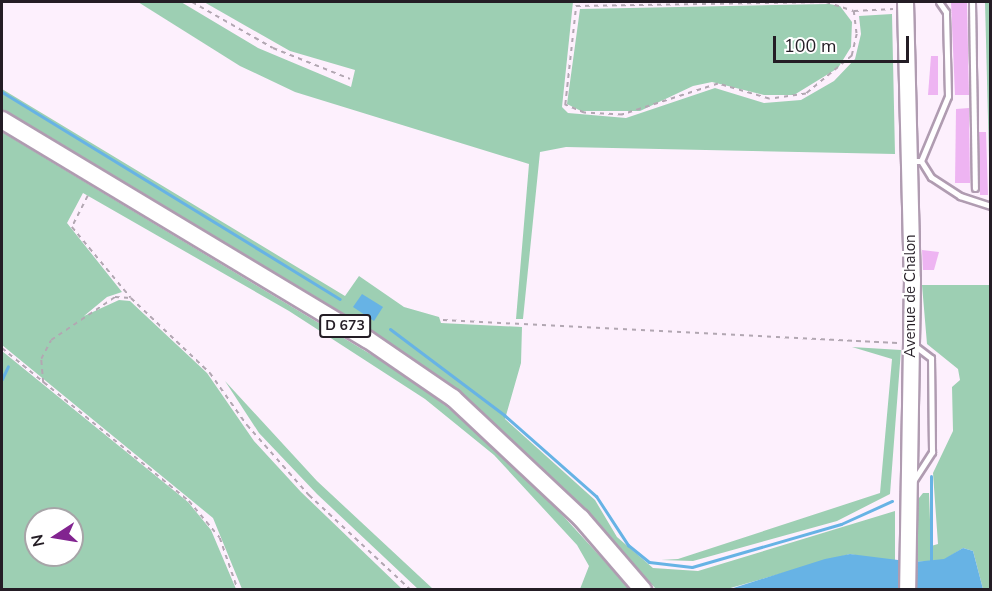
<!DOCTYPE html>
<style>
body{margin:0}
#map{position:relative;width:992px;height:591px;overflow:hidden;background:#fdf0fd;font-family:"Nunito Sans",sans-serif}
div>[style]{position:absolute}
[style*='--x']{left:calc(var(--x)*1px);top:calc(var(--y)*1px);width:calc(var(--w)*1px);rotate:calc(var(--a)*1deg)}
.green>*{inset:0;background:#9dcfb3}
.water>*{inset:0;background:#67b3e5}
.stream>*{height:3px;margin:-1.5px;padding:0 1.5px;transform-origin:1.5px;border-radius:1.5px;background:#67b3e5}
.building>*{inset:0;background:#eeb4f2}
.path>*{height:1.5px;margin-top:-0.75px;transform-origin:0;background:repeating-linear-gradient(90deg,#b2a7b2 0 4.5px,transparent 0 9px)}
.roads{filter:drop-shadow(2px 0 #b09cb1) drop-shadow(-2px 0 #b09cb1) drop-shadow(0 2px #b09cb1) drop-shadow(0 -2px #b09cb1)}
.service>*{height:5px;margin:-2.5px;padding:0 2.5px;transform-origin:2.5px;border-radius:2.5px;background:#fff}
.secondary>*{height:15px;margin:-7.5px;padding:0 7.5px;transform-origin:7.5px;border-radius:7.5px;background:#fff}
.primary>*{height:16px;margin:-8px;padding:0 8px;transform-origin:8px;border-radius:8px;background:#fff}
span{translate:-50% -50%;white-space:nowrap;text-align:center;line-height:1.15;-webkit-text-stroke:4.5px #fff;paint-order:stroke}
.shield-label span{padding:2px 4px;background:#fff;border:2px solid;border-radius:4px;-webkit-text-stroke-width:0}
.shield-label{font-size:14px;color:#241d25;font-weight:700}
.street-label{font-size:15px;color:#241d25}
.frame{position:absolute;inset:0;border:3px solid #241d25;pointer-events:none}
.north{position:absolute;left:24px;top:507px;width:60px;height:60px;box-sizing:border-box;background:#fff;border:2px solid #a7a5a8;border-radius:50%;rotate:258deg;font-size:16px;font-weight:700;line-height:24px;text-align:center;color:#241d25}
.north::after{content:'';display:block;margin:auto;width:21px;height:27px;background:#822490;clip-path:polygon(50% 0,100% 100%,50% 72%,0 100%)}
.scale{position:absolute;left:773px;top:36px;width:136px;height:27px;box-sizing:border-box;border:3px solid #241d25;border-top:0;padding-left:8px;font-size:18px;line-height:21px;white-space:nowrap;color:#241d25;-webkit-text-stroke:4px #fff;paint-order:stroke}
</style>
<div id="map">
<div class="green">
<div style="clip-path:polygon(138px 2px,181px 2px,258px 48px,351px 87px,355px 70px,290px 51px,204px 2px,573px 2px,562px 107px,568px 113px,626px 118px,715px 88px,764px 103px,801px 100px,834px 81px,855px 59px,861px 34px,859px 16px,892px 14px,895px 154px,566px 147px,540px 152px,523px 319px,516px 319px,529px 164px,295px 92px,240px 66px)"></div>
<div style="clip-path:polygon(985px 2px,990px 2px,990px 198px)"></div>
<div style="clip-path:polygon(829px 4px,840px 6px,852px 22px,851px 47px,838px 68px,794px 95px,764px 95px,712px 82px,693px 86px,640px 111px,581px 111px,567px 104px,580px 9px)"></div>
<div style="clip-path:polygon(2px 89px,345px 296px,359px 276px,404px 307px,439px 317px,441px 323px,522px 327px,521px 363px,505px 419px,595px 500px,617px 537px,653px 568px,698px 571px,895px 511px,895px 563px,850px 554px,727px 589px,656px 589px,504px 432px,444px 382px,2px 110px)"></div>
<div style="clip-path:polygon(2px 132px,415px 381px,511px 459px,630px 589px,580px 589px,589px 566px,577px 545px,494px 455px,425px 399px,289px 311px,83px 193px,67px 223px,122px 292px,107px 297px,84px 316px,119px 300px,130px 301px,207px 373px,254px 441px,301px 492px,402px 589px,242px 589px,213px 518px,2px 345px)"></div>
<div style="clip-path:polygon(922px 285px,990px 285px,990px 589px,983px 589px,973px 551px,963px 548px,944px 560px,914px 562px,915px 503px,923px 493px,929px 493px,931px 546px,938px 544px,933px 473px,953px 431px,952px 387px,960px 380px,958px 369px,927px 344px)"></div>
<div style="clip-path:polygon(852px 347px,901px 350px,890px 494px,837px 521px,693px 561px,661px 560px,678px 559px,880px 493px,892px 359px)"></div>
<div style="clip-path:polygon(evenodd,2px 351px,188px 502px,211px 530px,236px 589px,2px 589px,2px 351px,36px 519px,72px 519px,72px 555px,36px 555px,36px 519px)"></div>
<div style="clip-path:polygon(225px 381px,317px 481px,433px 589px,418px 589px,317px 494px,259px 433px)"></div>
</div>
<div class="water">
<div style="clip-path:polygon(362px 294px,383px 307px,374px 321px,353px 307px)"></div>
<div style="clip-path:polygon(963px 548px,973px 551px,983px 589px,727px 590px,825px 559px,850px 554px,914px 562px,944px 559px)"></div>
</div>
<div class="stream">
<div style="--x:2;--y:92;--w:396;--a:31.5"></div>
<div style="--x:390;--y:329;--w:143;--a:37"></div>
<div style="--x:504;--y:415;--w:123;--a:41.4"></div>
<div style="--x:596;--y:496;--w:59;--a:56.9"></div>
<div style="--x:628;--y:545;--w:27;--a:39"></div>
<div style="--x:649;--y:562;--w:43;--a:6.6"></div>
<div style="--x:692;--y:567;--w:155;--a:-16.1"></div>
<div style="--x:841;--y:524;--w:56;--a:-24.3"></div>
<div style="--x:2;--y:379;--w:14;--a:-65"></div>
<div style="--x:931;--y:560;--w:84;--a:-90"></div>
</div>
<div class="building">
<div style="clip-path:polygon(951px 2px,967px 2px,969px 95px,955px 95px)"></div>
<div style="clip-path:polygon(931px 56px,938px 56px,938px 95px,928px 95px)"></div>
<div style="clip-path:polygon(969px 108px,970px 183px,955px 183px,956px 109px)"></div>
<div style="clip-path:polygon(979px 132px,986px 132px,988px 195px,980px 195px)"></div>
<div style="clip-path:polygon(922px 250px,939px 252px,934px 270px,923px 270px)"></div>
</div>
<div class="path">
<div style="--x:192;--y:2;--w:93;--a:29.6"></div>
<div style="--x:273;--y:48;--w:83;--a:21.9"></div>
<div style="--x:854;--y:11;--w:23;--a:83"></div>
<div style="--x:857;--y:34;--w:23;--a:103"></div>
<div style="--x:852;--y:56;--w:60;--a:140.4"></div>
<div style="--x:806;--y:94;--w:37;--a:172"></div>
<div style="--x:769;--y:99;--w:53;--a:-163.6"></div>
<div style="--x:718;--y:84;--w:101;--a:162.1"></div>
<div style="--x:622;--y:115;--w:38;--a:-177"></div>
<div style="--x:584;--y:113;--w:21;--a:-157"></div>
<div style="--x:565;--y:105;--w:100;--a:-83.7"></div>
<div style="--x:576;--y:6;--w:250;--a:-0.9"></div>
<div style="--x:826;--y:2;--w:29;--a:18"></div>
<div style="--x:854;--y:11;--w:39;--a:-3"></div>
<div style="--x:88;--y:196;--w:35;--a:117"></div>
<div style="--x:72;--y:227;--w:92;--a:50.3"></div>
<div style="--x:443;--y:320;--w:455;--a:2.9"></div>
<div style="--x:2;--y:348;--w:242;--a:39.3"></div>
<div style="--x:189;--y:501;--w:48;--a:50"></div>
<div style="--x:220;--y:538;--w:55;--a:70.9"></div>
<div style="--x:43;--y:383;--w:24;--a:-95"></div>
<div style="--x:41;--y:359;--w:21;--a:-62"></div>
<div style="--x:51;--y:340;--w:77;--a:-33.9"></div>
<div style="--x:115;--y:297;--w:16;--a:4"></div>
<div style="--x:131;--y:298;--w:109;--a:43.5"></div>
<div style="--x:210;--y:373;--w:64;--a:54.6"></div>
<div style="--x:247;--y:425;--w:94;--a:48.5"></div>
<div style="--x:309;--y:495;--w:139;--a:43"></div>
</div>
<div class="roads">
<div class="service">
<div style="--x:972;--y:2;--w:186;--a:89.1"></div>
<div style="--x:911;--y:161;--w:10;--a:0"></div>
<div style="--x:921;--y:161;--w:70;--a:-67.4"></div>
<div style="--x:948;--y:96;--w:84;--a:-91.4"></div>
<div style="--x:946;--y:12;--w:12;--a:-125"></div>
<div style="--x:921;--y:161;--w:19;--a:58"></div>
<div style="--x:931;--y:177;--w:35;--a:33"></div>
<div style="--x:960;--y:196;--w:32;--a:18"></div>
<div style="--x:912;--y:483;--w:37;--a:-57"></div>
<div style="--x:932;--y:452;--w:94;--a:-90.6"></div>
<div style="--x:931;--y:358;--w:21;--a:-143"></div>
</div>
<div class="secondary">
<div style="--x:905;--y:2;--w:277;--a:88.6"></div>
<div style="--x:912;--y:279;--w:311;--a:90.9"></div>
</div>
<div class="primary">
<div style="--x:2;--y:120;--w:426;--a:31"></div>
<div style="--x:367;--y:339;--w:104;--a:34.5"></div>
<div style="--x:453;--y:398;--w:175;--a:43.2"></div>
<div style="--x:581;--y:518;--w:95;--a:49.3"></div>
</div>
</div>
<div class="shield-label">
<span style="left:345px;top:326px">D 673</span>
</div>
<div class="street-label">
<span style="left:911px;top:296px;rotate:-90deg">Avenue de Chalon</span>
</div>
<div class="frame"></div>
<div class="north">N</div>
<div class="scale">100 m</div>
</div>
